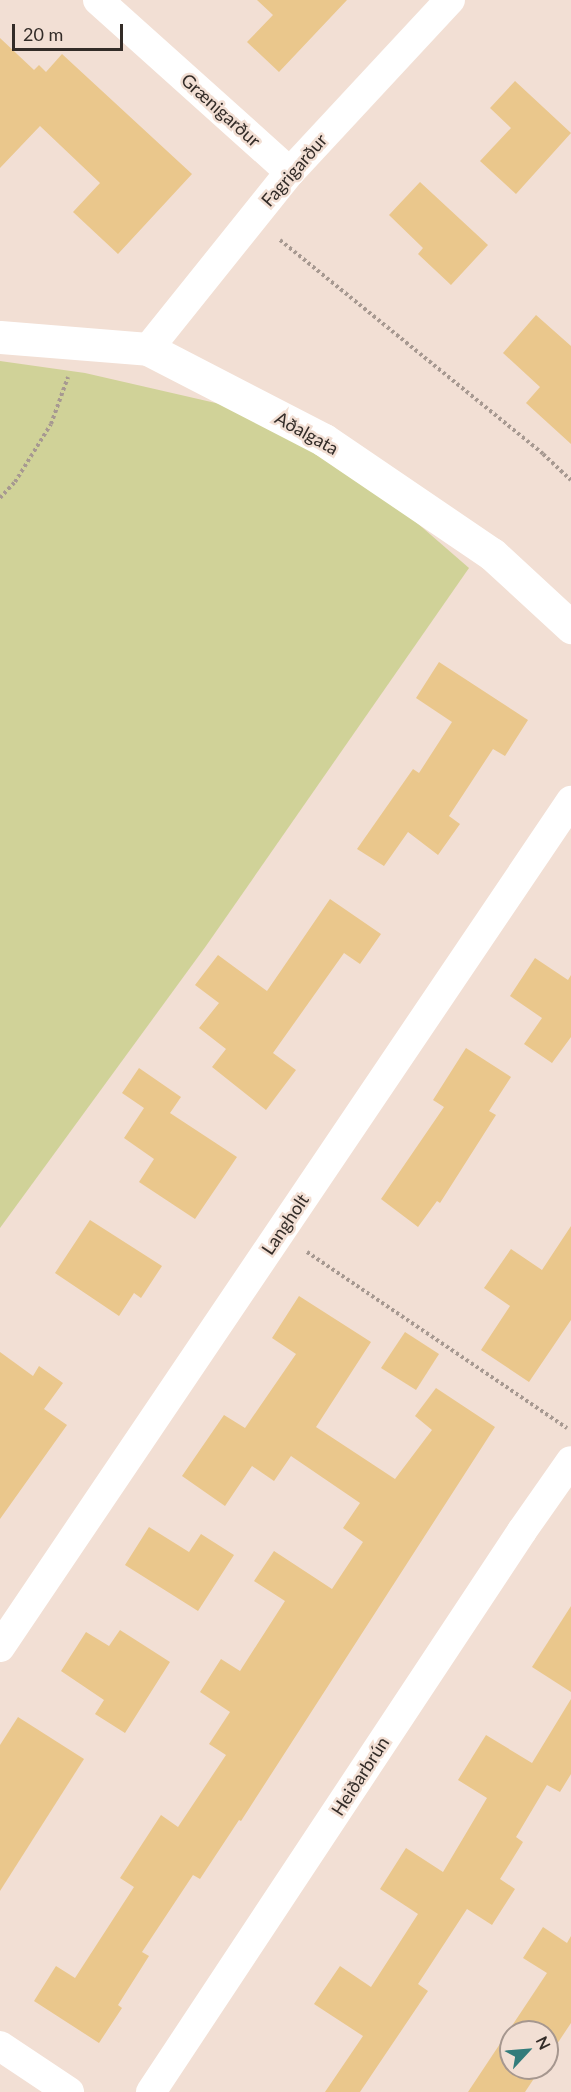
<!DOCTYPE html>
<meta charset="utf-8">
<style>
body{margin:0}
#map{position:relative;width:571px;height:2092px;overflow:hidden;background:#f2dfd4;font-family:Lato,sans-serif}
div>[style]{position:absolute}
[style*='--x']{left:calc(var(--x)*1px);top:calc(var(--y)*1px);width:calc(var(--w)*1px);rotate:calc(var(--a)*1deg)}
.green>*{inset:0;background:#d0d298}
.building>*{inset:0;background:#eac78c}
.path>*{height:4px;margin-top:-2px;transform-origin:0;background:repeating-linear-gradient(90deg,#a79991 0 3px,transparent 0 6px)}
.minor>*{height:30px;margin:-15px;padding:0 15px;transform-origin:15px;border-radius:15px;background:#fff}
.tertiary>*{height:33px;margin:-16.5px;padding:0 16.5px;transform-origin:16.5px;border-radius:16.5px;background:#fff}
span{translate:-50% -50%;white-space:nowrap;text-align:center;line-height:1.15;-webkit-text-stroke:5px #f2dfd4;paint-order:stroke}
.street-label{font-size:18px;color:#332c28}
.north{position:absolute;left:499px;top:2020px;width:60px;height:60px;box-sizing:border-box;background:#f2dfd4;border:2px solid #a6978f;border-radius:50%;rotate:64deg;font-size:16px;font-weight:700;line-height:24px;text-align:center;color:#332c28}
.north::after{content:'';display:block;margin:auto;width:21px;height:27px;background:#337c7b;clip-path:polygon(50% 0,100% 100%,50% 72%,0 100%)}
.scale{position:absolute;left:12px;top:24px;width:111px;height:27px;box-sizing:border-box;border:3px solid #332c28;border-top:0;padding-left:8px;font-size:18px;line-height:21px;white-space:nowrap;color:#332c28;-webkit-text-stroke:4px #f2dfd4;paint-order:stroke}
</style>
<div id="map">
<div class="green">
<div style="clip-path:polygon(0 361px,85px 373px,220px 404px,363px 476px,469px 568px,206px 946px,0 1228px)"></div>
</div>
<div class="building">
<div style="clip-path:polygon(257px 0,347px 0,279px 72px,247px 42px,273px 15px)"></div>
<div style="clip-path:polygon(0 38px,34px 70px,39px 65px,46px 72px,62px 54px,192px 174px,118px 254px,73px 212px,100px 183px,40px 126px,0 168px)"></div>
<div style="clip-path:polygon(515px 81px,571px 133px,516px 194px,480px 161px,511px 128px,490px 108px)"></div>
<div style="clip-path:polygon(420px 182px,488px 245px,451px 285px,418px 254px,423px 248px,389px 215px)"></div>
<div style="clip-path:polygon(536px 315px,571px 346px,571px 444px,526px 403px,540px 387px,503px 353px)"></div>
<div style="clip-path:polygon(439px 662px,528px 720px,505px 756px,493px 749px,449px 816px,460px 824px,438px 855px,408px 832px,384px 866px,357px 849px,413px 769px,419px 773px,452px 722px,416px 698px)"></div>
<div style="clip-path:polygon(330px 899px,381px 934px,360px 964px,344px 953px,273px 1053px,296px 1070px,266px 1110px,212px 1067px,226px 1049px,199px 1028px,219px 1003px,195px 985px,218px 955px,267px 991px)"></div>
<div style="clip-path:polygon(535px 958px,568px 980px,571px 975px,571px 1037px,552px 1063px,524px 1044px,542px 1018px,510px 996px)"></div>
<div style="clip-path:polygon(466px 1048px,511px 1077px,489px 1111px,496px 1115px,440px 1203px,437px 1201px,418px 1227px,381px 1199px,444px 1107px,433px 1100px)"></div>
<div style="clip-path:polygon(139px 1068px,181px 1097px,170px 1113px,237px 1157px,195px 1219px,139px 1182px,154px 1159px,124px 1138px,144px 1108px,122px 1093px)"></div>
<div style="clip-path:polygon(90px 1220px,162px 1266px,141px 1298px,134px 1293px,119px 1316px,55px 1273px)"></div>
<div style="clip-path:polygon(571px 1226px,571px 1320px,529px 1382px,481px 1350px,510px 1306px,484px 1288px,511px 1249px,542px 1270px)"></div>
<div style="clip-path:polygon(299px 1296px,371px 1342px,316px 1427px,395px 1479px,432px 1430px,415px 1416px,436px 1388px,495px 1427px,241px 1821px,239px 1820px,200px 1879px,193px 1875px,142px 1952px,149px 1956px,118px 2005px,122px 2008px,99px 2043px,34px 2001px,56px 1966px,75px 1978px,134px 1887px,120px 1878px,161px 1815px,178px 1827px,226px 1755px,209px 1744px,230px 1712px,200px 1692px,221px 1659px,240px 1671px,285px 1601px,254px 1581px,274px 1551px,332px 1589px,363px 1542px,343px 1528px,360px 1503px,291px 1456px,274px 1481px,252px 1466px,225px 1506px,182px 1476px,224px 1415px,245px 1428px,296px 1354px,272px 1338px)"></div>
<div style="clip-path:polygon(405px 1332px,439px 1354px,416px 1390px,381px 1368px)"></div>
<div style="clip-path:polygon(0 1352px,33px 1376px,39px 1366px,63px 1383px,44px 1409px,67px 1425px,0 1519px)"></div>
<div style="clip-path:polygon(149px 1527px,189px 1552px,201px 1534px,234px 1555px,198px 1611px,125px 1565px)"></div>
<div style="clip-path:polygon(571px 1606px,571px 1692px,532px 1667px)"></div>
<div style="clip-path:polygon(120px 1630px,170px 1662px,125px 1733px,95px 1714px,104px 1700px,61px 1671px,86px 1632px,109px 1646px)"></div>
<div style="clip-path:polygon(571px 1699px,571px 1774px,560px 1792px,547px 1785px,516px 1837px,523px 1842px,500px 1879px,515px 1889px,492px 1925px,467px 1909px,418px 1984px,428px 1991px,360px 2092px,325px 2092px,363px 2036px,314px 2004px,340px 1966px,371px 1987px,418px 1914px,380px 1889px,406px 1848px,443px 1872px,487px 1798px,458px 1780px,486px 1735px,532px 1763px)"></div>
<div style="clip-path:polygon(18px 1717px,84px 1759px,0 1891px,0 1745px)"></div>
<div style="clip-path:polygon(543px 1927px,567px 1943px,571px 1936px,571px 2023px,547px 2059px,547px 2032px,511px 2032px,511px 2068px,541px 2068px,525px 2092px,468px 2092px,547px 1973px,523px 1958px)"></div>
</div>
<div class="path">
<div style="--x:280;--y:240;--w:339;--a:39.1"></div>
<div style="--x:543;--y:454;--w:38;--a:43"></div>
<div style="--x:0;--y:498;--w:22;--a:-47"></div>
<div style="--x:15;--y:482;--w:68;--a:-58.2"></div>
<div style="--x:51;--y:424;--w:50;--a:-70.1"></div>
<div style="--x:307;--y:1252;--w:314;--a:34.1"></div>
</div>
<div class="minor">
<div style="--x:98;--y:0;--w:258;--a:41.9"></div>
<div style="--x:148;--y:349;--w:227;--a:-51.3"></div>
<div style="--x:290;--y:172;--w:235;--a:-47.1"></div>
<div style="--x:0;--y:1647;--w:1021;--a:-55.98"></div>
<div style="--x:0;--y:2046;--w:83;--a:33.7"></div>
<div style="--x:151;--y:2092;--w:673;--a:-56.52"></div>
<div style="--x:522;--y:1531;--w:85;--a:-55"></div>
</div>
<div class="tertiary">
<div style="--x:0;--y:337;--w:148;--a:4.6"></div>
<div style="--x:148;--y:349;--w:198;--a:27.3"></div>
<div style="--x:324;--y:440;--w:203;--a:34.2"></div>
<div style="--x:492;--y:554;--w:108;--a:42.7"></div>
</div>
<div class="street-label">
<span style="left:221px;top:110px;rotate:42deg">Grænigarður</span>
<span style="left:294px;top:170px;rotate:-49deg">Fagrigarður</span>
<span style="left:307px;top:433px;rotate:29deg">Aðalgata</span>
<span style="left:285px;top:1224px;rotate:-56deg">Langholt</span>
<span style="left:360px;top:1776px;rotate:-57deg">Heiðarbrún</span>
</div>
<div class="north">N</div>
<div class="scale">20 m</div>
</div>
